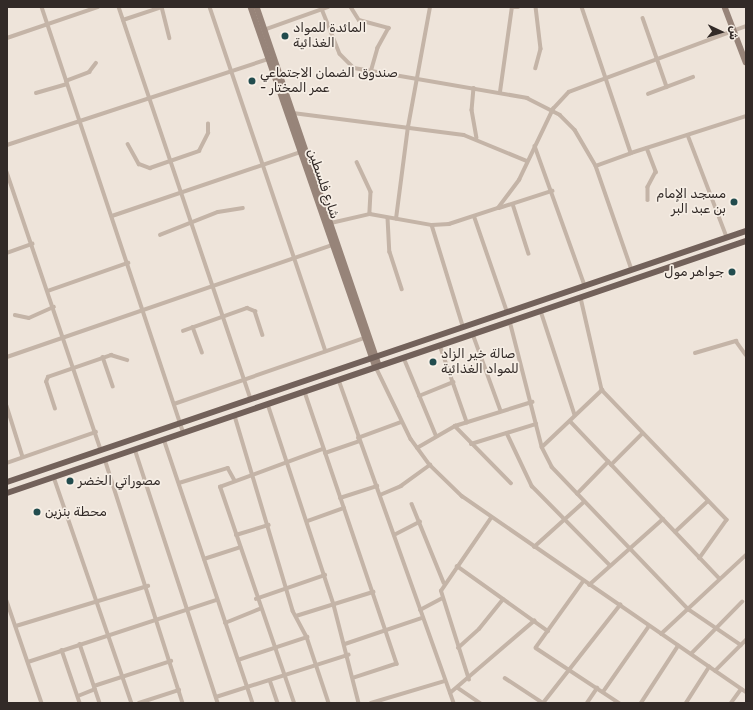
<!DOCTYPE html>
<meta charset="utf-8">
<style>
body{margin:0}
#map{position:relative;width:753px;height:710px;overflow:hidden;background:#eee4da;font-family:Rubik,"Noto Naskh Arabic",sans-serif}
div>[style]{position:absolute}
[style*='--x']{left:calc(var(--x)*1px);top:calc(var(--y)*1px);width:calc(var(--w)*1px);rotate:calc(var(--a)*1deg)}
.street>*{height:3.5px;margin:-1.75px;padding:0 1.75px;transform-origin:1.75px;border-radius:1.75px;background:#c4b4a7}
.secondary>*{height:5.5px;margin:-2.75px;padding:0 2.75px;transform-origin:2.75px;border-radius:2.75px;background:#978479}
.primary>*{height:6px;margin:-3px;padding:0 3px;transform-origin:3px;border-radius:3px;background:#72615a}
.dots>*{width:11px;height:11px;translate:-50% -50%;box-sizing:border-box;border:2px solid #f6eee5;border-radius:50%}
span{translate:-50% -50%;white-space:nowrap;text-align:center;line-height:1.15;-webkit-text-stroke:3.5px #f6eee5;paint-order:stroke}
.poi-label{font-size:13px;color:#322a27}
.left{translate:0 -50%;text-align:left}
.right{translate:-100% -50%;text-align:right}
.street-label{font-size:13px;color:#322a27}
.frame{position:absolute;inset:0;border:8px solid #322a27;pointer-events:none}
.north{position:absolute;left:701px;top:12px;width:40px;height:40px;-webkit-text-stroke:3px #f6eee5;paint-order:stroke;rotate:94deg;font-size:11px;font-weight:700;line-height:16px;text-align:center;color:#322a27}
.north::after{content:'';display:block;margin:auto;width:14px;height:18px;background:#322a27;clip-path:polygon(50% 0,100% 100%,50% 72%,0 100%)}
</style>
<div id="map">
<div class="street">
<div style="--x:42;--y:7;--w:449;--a:71.6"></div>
<div style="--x:119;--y:7;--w:414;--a:71.4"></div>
<div style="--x:162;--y:7;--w:32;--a:76"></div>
<div style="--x:210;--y:7;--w:363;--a:71.4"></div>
<div style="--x:351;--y:7;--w:15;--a:58"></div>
<div style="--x:359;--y:20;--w:31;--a:15"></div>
<div style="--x:389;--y:28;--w:23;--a:119"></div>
<div style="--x:378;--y:48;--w:25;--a:106"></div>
<div style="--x:536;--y:7;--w:42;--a:83.2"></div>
<div style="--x:541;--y:49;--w:20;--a:105"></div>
<div style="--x:582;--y:7;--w:154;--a:71.4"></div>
<div style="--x:631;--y:153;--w:121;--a:-17.8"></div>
<div style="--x:322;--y:9;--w:48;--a:68.2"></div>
<div style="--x:340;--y:54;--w:20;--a:45"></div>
<div style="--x:354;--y:68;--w:176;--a:9.8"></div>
<div style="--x:527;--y:98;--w:37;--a:27"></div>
<div style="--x:560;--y:115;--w:21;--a:45"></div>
<div style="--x:575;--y:130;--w:42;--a:59.7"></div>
<div style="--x:596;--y:166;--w:110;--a:70.9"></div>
<div style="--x:643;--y:18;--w:73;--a:70.8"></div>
<div style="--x:123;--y:20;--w:41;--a:-18.4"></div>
<div style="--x:264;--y:30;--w:68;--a:-19.8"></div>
<div style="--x:7;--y:38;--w:96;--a:-18.8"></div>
<div style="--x:66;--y:81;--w:25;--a:-21"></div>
<div style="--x:89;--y:72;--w:11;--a:-52"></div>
<div style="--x:474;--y:88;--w:22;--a:95"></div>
<div style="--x:472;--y:110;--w:28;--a:80"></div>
<div style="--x:500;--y:92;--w:86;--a:-82"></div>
<div style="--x:512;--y:7;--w:6;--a:0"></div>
<div style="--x:36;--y:93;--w:32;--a:-16"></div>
<div style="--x:648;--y:94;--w:48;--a:-20.7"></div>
<div style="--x:293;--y:113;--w:172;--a:7.3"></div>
<div style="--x:464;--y:135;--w:68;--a:22.4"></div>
<div style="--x:688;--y:135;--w:109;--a:69.1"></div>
<div style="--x:128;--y:144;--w:23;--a:61"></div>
<div style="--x:139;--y:164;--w:12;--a:20"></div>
<div style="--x:150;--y:168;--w:52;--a:-19.1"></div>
<div style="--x:199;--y:151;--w:20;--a:-63"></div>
<div style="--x:208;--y:133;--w:9;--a:-90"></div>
<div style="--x:7;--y:145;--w:275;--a:-18.2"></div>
<div style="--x:535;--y:146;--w:149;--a:70.3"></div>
<div style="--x:647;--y:148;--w:26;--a:69"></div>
<div style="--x:656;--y:172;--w:17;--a:118"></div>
<div style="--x:648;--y:187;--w:13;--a:90"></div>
<div style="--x:357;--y:162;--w:33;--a:65"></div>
<div style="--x:371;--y:192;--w:22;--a:93"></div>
<div style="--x:596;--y:166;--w:37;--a:-20"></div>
<div style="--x:7;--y:172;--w:293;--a:71.3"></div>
<div style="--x:513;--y:204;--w:52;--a:72.3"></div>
<div style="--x:499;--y:208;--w:56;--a:-17.8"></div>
<div style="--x:112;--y:216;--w:200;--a:-18.7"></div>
<div style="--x:388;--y:218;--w:34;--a:87"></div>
<div style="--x:390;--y:252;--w:39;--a:72"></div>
<div style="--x:475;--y:218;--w:98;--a:71"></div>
<div style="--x:396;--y:219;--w:93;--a:-82.6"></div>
<div style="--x:408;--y:127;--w:122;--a:-79.6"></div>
<div style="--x:331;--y:223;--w:40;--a:-13"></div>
<div style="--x:370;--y:214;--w:63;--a:10.1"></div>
<div style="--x:432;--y:225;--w:17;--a:-3"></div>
<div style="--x:449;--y:224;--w:52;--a:-18.1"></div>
<div style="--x:498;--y:208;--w:35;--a:-53"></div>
<div style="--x:519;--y:180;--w:79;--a:-64.4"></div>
<div style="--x:553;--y:109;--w:23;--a:-47"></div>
<div style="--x:569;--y:92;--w:189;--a:-20.4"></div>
<div style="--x:432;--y:225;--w:106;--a:72.9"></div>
<div style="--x:160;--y:235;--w:62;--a:-21.6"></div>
<div style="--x:218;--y:212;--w:25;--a:-9"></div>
<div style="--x:7;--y:253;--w:27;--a:-20"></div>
<div style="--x:48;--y:291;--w:85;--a:-19.3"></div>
<div style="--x:581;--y:298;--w:94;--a:77.1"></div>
<div style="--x:602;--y:390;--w:180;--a:46.1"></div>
<div style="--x:727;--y:520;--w:47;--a:125.4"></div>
<div style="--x:541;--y:311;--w:109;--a:71.9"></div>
<div style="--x:15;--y:315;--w:14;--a:12"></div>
<div style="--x:29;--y:318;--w:27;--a:-24"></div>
<div style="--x:510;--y:321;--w:130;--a:75.7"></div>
<div style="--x:542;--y:447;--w:22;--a:63"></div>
<div style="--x:552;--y:467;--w:197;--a:46.2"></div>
<div style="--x:688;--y:609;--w:64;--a:34.2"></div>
<div style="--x:193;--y:327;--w:27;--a:70"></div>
<div style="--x:183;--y:331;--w:68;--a:-19.8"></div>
<div style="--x:247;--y:308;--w:9;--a:21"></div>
<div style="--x:255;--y:311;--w:25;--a:72"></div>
<div style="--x:473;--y:334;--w:82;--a:70"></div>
<div style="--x:440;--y:345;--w:82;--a:70.7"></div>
<div style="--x:695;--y:353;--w:43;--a:-16.3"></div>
<div style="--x:736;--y:341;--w:17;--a:54"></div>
<div style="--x:7;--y:357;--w:344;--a:-19"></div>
<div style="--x:103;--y:357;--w:31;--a:71"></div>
<div style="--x:404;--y:358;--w:83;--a:67.4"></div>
<div style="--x:376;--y:367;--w:80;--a:64.1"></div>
<div style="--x:411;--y:439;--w:32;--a:54"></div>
<div style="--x:430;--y:465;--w:45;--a:44.1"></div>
<div style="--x:462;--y:496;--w:345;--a:34.6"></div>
<div style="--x:339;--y:380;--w:343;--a:70.4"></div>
<div style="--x:305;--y:392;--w:287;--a:71.3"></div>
<div style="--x:397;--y:664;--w:45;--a:162"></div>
<div style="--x:419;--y:396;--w:37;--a:-22"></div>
<div style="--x:174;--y:404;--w:202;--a:-19.1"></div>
<div style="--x:268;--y:404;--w:212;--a:71.8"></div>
<div style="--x:334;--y:605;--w:101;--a:75.7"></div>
<div style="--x:7;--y:406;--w:53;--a:72.6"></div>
<div style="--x:55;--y:409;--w:28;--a:-108"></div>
<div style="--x:46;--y:382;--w:5;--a:-68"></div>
<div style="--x:48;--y:377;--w:67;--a:-19.2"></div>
<div style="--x:111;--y:355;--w:17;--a:17"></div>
<div style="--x:235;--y:416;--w:203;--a:73.4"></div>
<div style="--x:293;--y:611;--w:30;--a:62"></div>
<div style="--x:307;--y:637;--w:70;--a:71.6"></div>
<div style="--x:571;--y:422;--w:216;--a:46.5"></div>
<div style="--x:455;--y:426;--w:80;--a:45.5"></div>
<div style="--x:507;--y:433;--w:59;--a:64.7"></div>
<div style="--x:532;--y:486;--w:111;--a:45.4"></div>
<div style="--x:358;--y:438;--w:46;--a:-20.4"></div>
<div style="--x:164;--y:439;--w:279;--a:71.4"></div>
<div style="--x:471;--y:444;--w:68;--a:-17.1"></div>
<div style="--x:542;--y:447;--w:83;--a:-43.5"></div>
<div style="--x:417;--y:448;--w:44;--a:-30.1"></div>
<div style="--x:455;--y:426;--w:81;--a:-17.3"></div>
<div style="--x:135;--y:449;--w:267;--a:71.9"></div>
<div style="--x:325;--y:453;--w:36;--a:-19"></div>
<div style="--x:105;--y:459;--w:256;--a:72.3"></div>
<div style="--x:7;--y:463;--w:94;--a:-19.2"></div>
<div style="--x:611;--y:465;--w:44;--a:-45"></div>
<div style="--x:54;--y:477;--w:239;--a:71"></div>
<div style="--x:179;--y:483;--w:51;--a:-17"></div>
<div style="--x:228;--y:468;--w:13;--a:61"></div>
<div style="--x:577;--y:494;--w:45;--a:-45.9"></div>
<div style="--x:380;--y:495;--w:23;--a:-23"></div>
<div style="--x:401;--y:486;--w:36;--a:-36"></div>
<div style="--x:340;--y:498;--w:39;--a:-18"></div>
<div style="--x:412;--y:504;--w:85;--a:67.9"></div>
<div style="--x:308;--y:521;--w:38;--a:-20"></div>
<div style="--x:675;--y:532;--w:45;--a:-43.2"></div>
<div style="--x:236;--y:535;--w:34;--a:-17"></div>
<div style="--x:394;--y:535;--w:29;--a:-27"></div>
<div style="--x:534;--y:547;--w:67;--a:-42"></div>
<div style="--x:204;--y:559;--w:38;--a:-18"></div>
<div style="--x:457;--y:566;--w:112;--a:35.5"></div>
<div style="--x:584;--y:581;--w:82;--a:125.6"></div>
<div style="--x:536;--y:648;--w:100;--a:33.5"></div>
<div style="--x:589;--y:585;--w:99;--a:-41.7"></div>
<div style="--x:256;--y:599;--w:73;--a:-19.2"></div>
<div style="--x:7;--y:601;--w:108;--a:71.1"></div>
<div style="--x:420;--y:610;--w:24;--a:-28"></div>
<div style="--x:296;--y:616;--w:81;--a:-17.3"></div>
<div style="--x:225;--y:623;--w:37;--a:-22"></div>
<div style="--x:16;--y:626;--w:138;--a:-16.9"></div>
<div style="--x:661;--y:634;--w:116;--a:-42.9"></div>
<div style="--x:80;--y:644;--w:62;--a:71.3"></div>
<div style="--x:345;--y:644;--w:81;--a:-18.7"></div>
<div style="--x:458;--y:648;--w:28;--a:-42"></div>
<div style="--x:479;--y:629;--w:38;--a:-51"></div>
<div style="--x:62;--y:650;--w:56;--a:71.2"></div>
<div style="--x:691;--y:654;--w:73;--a:-45.6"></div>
<div style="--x:238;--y:660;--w:73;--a:-18.4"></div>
<div style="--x:28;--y:662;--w:199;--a:-18.2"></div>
<div style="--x:715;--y:671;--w:44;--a:-45"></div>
<div style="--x:505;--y:678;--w:45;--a:33.3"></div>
<div style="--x:270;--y:680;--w:24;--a:71"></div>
<div style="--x:469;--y:680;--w:93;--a:-107.5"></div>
<div style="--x:441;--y:591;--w:88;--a:-55.6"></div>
<div style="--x:94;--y:686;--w:81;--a:-18"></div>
<div style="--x:458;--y:688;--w:27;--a:34"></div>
<div style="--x:603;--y:692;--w:80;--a:-55.1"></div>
<div style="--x:450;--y:693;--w:111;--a:-40.6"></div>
<div style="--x:78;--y:696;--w:18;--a:-22"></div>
<div style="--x:216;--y:697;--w:139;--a:-17.7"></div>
<div style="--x:139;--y:703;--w:42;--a:-18"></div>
<div style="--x:294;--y:703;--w:228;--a:-108.9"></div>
<div style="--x:220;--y:487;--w:110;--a:-20.3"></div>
<div style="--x:371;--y:703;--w:77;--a:-16.6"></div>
<div style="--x:543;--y:703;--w:125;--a:-51.8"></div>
<div style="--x:587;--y:703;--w:18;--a:-56"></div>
<div style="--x:641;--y:703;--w:68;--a:-57"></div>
<div style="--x:686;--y:703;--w:43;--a:-57.4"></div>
<div style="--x:731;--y:703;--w:17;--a:-54"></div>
</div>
<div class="secondary">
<div style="--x:251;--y:7;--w:381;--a:70.9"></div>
<div style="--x:257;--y:7;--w:379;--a:71.2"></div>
<div style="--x:725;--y:7;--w:59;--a:69.1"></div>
</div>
<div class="primary">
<div style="--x:7;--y:482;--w:780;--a:-18.76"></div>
<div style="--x:7;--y:493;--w:781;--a:-18.83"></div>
</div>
<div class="dots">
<div style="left:285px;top:36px;background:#224c4e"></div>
<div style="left:252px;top:81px;background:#224c4e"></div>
<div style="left:734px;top:202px;background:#224c4e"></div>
<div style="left:732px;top:272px;background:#224c4e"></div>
<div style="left:433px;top:362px;background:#224c4e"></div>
<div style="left:70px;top:481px;background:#224c4e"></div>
<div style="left:37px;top:512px;background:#224c4e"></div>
</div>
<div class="poi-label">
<span class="left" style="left:293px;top:36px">المائدة للمواد<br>الغذائية</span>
<span class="left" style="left:260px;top:81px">صندوق الضمان الاجتماعي<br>- عمر المختار</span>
<span class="right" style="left:726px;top:202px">مسجد الإمام<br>بن عبد البر</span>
<span class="right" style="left:724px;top:272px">جواهر مول</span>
<span class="left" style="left:441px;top:362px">صالة خير الزاد<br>للمواد الغذائية</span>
<span class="left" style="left:78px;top:481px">مصوراتي الخضر</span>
<span class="left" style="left:45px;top:512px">محطة بنزين</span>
</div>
<div class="street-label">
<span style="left:323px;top:184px;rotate:71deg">شارع فلسطين</span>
</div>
<div class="frame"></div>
<div class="north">ش</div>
</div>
